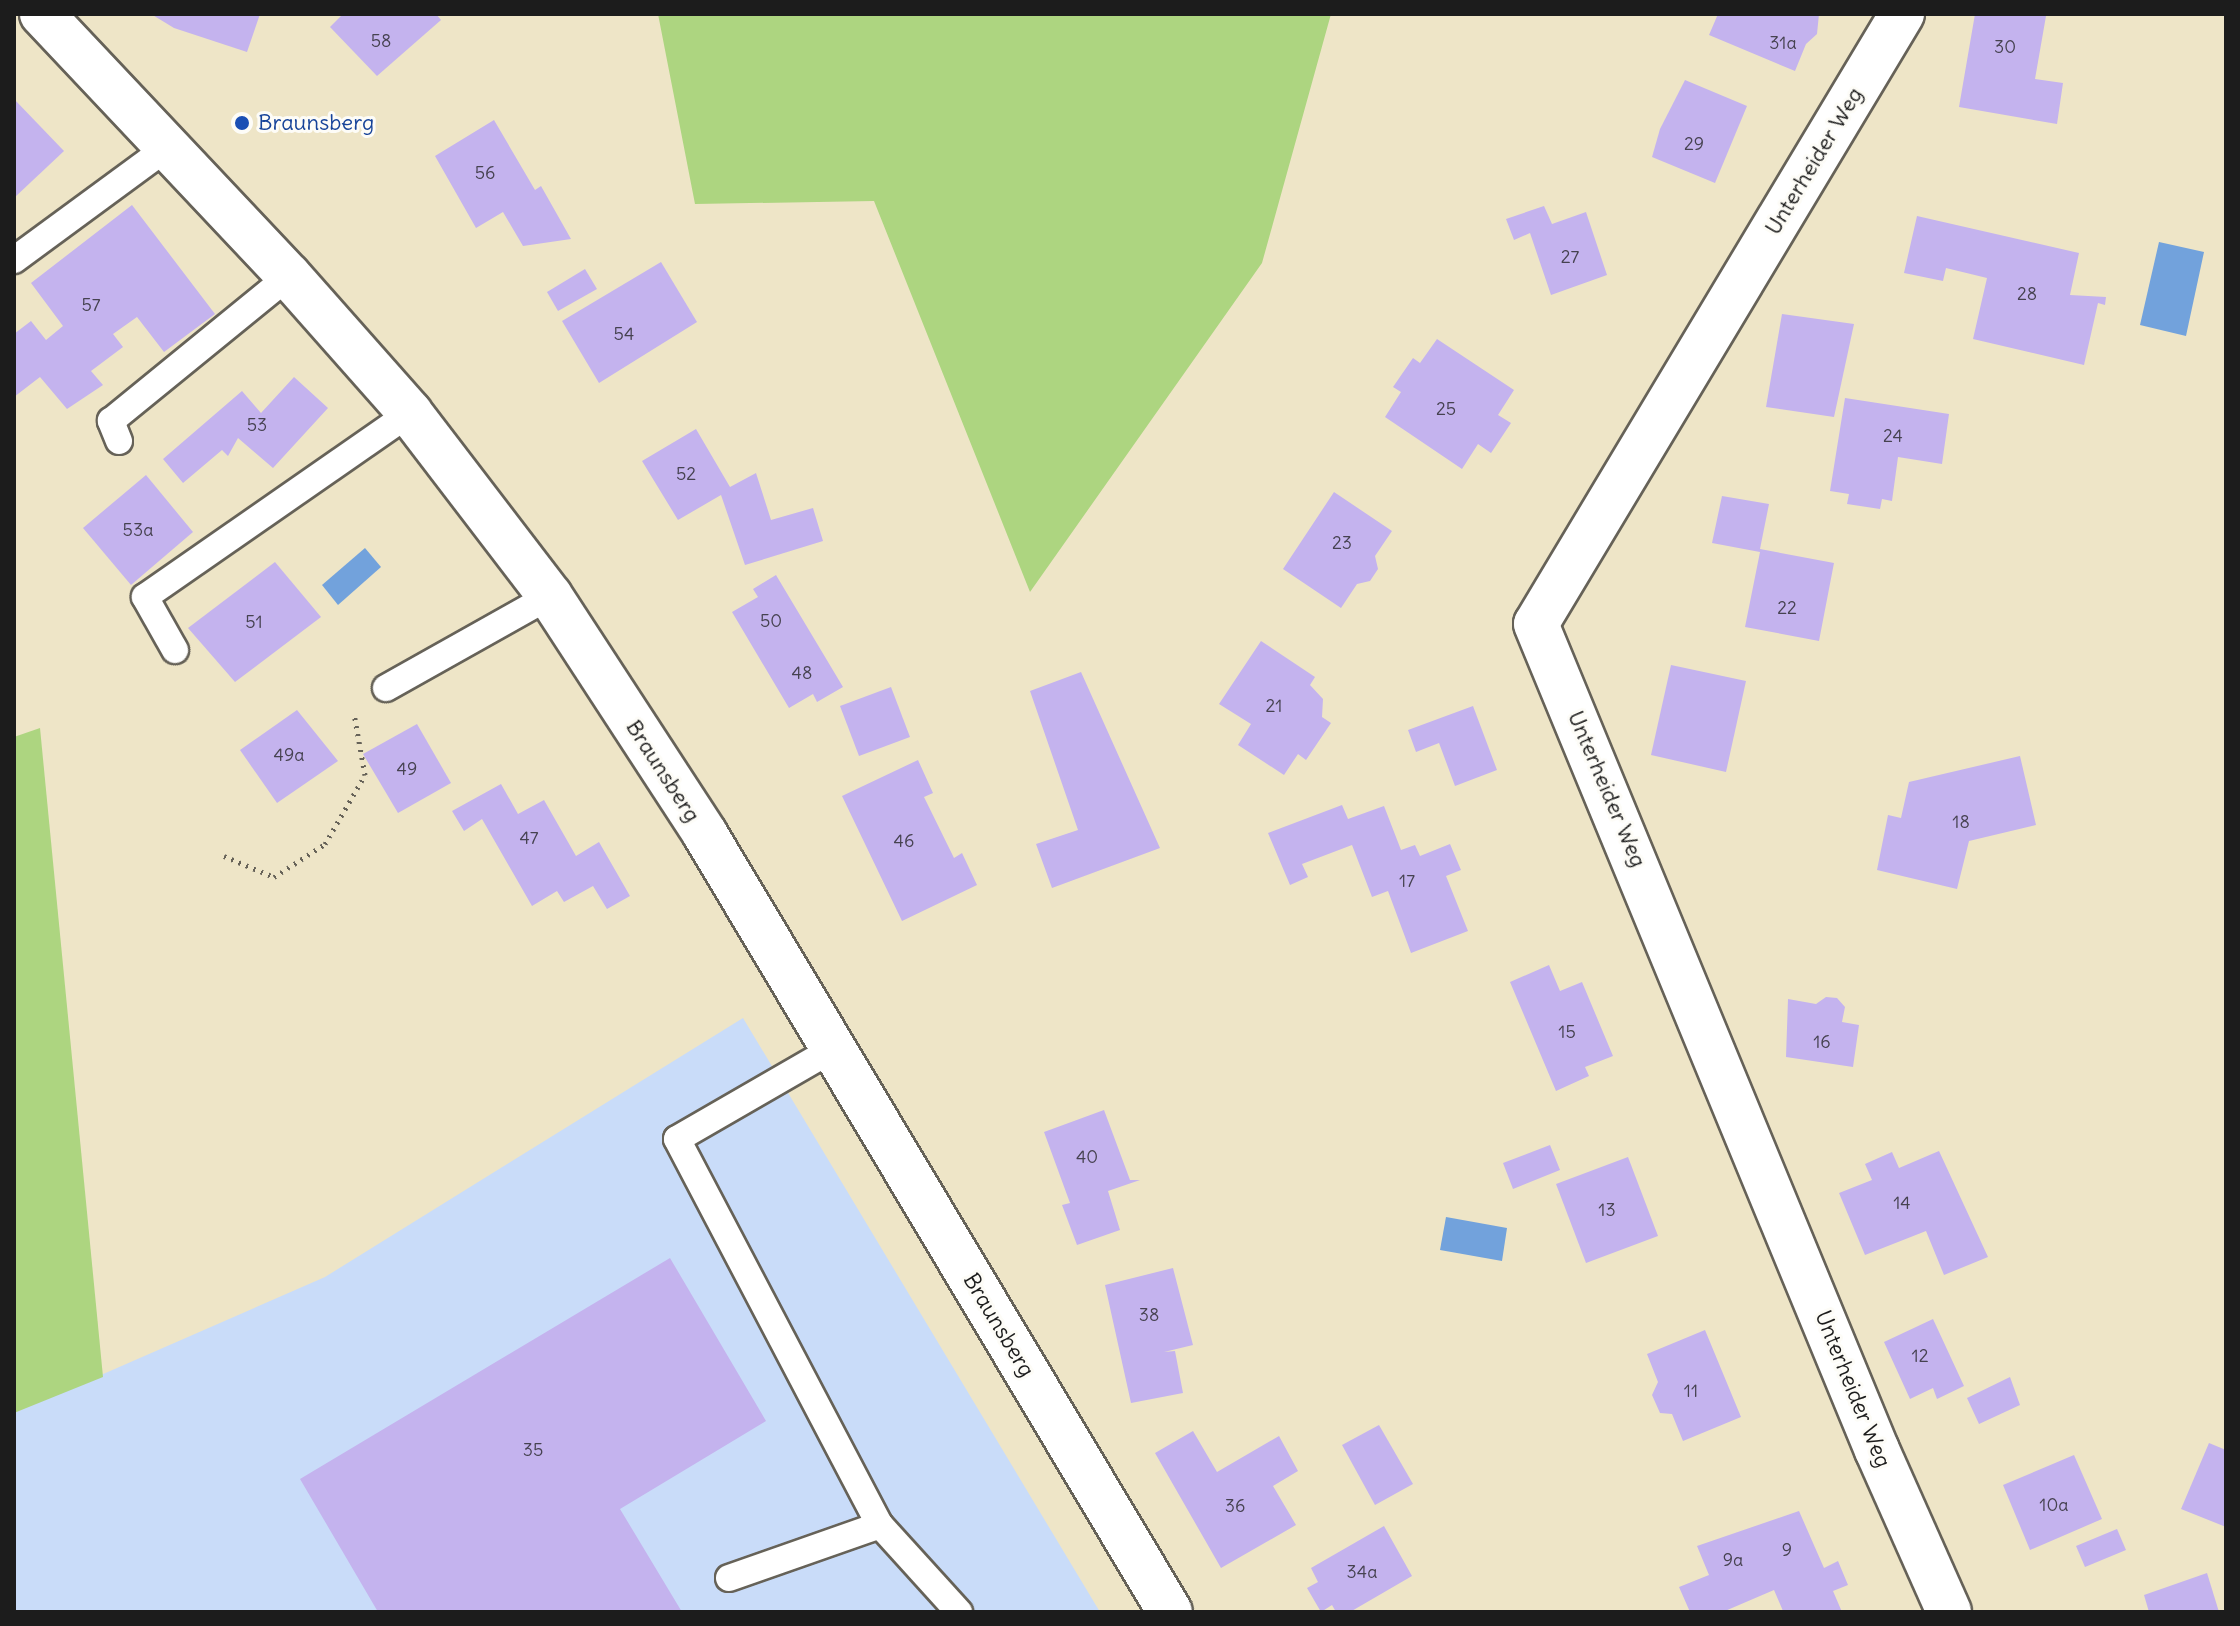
<!DOCTYPE html>
<style>
body{margin:0}
#map{position:relative;width:2240px;height:1626px;overflow:hidden;background:#eee5c7;font-family:Delius,sans-serif}
div>[style]{position:absolute}
[style*='--x']{left:calc(var(--x)*1px);top:calc(var(--y)*1px);width:calc(var(--w)*1px);rotate:calc(var(--a)*1deg)}
.built>*{inset:0;background:#c9dcf9}
.green>*{inset:0;background:#add580}
.water>*{inset:0;background:#72a2dc}
.building>*{inset:0;background:#c4b3ee}
.path>*{height:5px;margin-top:-2.5px;transform-origin:0;background:repeating-linear-gradient(90deg,#666258 0 2px,transparent 0 8px)}
.roads{filter:drop-shadow(2px 0 #666258) drop-shadow(-2px 0 #666258) drop-shadow(0 2px #666258) drop-shadow(0 -2px #666258)}
.service>*{height:26px;margin:-13px;padding:0 13px;transform-origin:13px;border-radius:13px;background:#fff}
.minor>*{height:44px;margin:-22px;padding:0 22px;transform-origin:22px;border-radius:22px;background:#fff}
.secondary>*{height:44px;margin:-22px;padding:0 22px;transform-origin:22px;border-radius:22px;background:#fff}
.dots>*{width:22px;height:22px;translate:-50% -50%;box-sizing:border-box;border:4px solid #fdfcf7;border-radius:50%}
span{translate:-50% -50%;white-space:nowrap;text-align:center;line-height:1.15;-webkit-text-stroke:6px #fdfcf7;paint-order:stroke}
.number-label{font-size:18px;color:#464250}
.number-label span{-webkit-text-stroke-width:0}
.transit-label{font-size:22px;color:#164399}
.left{translate:0 -50%;text-align:left}
.street-label{font-size:22px;color:#1c1c1c}
.frame{position:absolute;inset:0;border:16px solid #1c1c1c;pointer-events:none}
</style>
<div id="map">
<div class="built">
<div style="clip-path:polygon(743px 1018px,1100px 1612px,14px 1612px,14px 1413px,325px 1277px)"></div>
</div>
<div class="green">
<div style="clip-path:polygon(658px 14px,1331px 14px,1262px 263px,1030px 592px,874px 201px,695px 204px)"></div>
<div style="clip-path:polygon(40px 728px,103px 1377px,14px 1413px,14px 737px)"></div>
</div>
<div class="water">
<div style="clip-path:polygon(2159px 242px,2204px 252px,2186px 336px,2140px 325px)"></div>
<div style="clip-path:polygon(365px 548px,381px 567px,338px 605px,322px 585px)"></div>
<div style="clip-path:polygon(1446px 1217px,1507px 1228px,1502px 1261px,1440px 1250px)"></div>
</div>
<div class="building">
<div style="clip-path:polygon(151px 14px,260px 14px,247px 52px,174px 28px)"></div>
<div style="clip-path:polygon(343px 14px,436px 14px,441px 20px,377px 76px,330px 27px)"></div>
<div style="clip-path:polygon(1718px 14px,1819px 14px,1817px 34px,1806px 44px,1795px 71px,1709px 35px)"></div>
<div style="clip-path:polygon(1975px 14px,2046px 16px,2035px 79px,2063px 83px,2057px 124px,1959px 107px)"></div>
<div style="clip-path:polygon(1685px 80px,1747px 106px,1715px 183px,1652px 157px,1660px 129px)"></div>
<div style="clip-path:polygon(14px 99px,64px 151px,14px 198px)"></div>
<div style="clip-path:polygon(494px 120px,535px 190px,541px 186px,571px 239px,523px 246px,503px 212px,476px 228px,435px 156px)"></div>
<div style="clip-path:polygon(132px 205px,215px 314px,164px 352px,137px 317px,113px 334px,123px 347px,91px 371px,103px 385px,67px 409px,40px 377px,14px 397px,14px 334px,31px 321px,46px 340px,63px 326px,31px 283px)"></div>
<div style="clip-path:polygon(1544px 206px,1552px 224px,1586px 212px,1607px 275px,1551px 295px,1530px 233px,1514px 240px,1506px 219px)"></div>
<div style="clip-path:polygon(1917px 216px,2079px 253px,2070px 295px,2106px 297px,2105px 305px,2098px 303px,2084px 365px,1973px 339px,1987px 278px,1946px 268px,1943px 281px,1904px 273px)"></div>
<div style="clip-path:polygon(661px 262px,697px 322px,599px 383px,562px 321px)"></div>
<div style="clip-path:polygon(585px 269px,597px 289px,558px 311px,547px 292px)"></div>
<div style="clip-path:polygon(1782px 314px,1854px 324px,1834px 417px,1766px 407px)"></div>
<div style="clip-path:polygon(1437px 339px,1514px 390px,1498px 415px,1511px 423px,1491px 453px,1478px 444px,1462px 469px,1385px 417px,1401px 392px,1393px 387px,1413px 358px,1420px 363px)"></div>
<div style="clip-path:polygon(294px 377px,328px 408px,273px 468px,238px 438px,228px 456px,222px 450px,183px 483px,163px 459px,242px 391px,261px 413px)"></div>
<div style="clip-path:polygon(1845px 398px,1949px 414px,1942px 464px,1898px 457px,1892px 501px,1882px 499px,1880px 509px,1847px 504px,1849px 494px,1830px 491px)"></div>
<div style="clip-path:polygon(696px 429px,730px 487px,756px 473px,771px 520px,813px 508px,823px 541px,745px 565px,721px 495px,678px 520px,642px 461px)"></div>
<div style="clip-path:polygon(146px 475px,193px 532px,131px 585px,83px 528px)"></div>
<div style="clip-path:polygon(1334px 492px,1392px 531px,1375px 556px,1378px 569px,1370px 581px,1357px 584px,1341px 608px,1283px 569px)"></div>
<div style="clip-path:polygon(1722px 496px,1769px 504px,1760px 549px,1834px 563px,1819px 641px,1745px 627px,1760px 552px,1712px 543px)"></div>
<div style="clip-path:polygon(275px 562px,321px 617px,235px 682px,188px 628px)"></div>
<div style="clip-path:polygon(776px 575px,843px 687px,817px 702px,813px 694px,789px 708px,732px 612px,758px 597px,753px 589px)"></div>
<div style="clip-path:polygon(1261px 641px,1315px 677px,1310px 685px,1323px 699px,1322px 717px,1331px 723px,1306px 760px,1298px 754px,1284px 775px,1238px 745px,1251px 724px,1219px 704px)"></div>
<div style="clip-path:polygon(1671px 665px,1746px 681px,1726px 772px,1651px 755px)"></div>
<div style="clip-path:polygon(1081px 672px,1160px 848px,1052px 888px,1036px 844px,1078px 830px,1030px 691px)"></div>
<div style="clip-path:polygon(891px 687px,910px 737px,859px 756px,840px 706px)"></div>
<div style="clip-path:polygon(1473px 706px,1497px 770px,1455px 786px,1439px 743px,1416px 752px,1408px 730px)"></div>
<div style="clip-path:polygon(297px 710px,338px 761px,277px 803px,240px 750px)"></div>
<div style="clip-path:polygon(417px 724px,451px 783px,398px 813px,363px 754px)"></div>
<div style="clip-path:polygon(2020px 756px,2036px 825px,1969px 841px,1957px 889px,1877px 870px,1888px 815px,1901px 818px,1909px 782px)"></div>
<div style="clip-path:polygon(918px 760px,933px 793px,924px 797px,954px 858px,962px 853px,977px 885px,902px 921px,842px 796px)"></div>
<div style="clip-path:polygon(501px 784px,518px 814px,544px 800px,576px 856px,599px 842px,630px 896px,607px 909px,593px 886px,564px 902px,557px 891px,532px 906px,482px 819px,464px 831px,452px 811px)"></div>
<div style="clip-path:polygon(1342px 805px,1348px 819px,1384px 806px,1401px 850px,1415px 845px,1420px 856px,1450px 844px,1461px 870px,1446px 876px,1468px 931px,1411px 953px,1388px 891px,1372px 897px,1352px 845px,1302px 864px,1308px 877px,1290px 885px,1268px 833px)"></div>
<div style="clip-path:polygon(1549px 965px,1560px 991px,1582px 982px,1613px 1056px,1585px 1067px,1589px 1076px,1556px 1091px,1510px 982px)"></div>
<div style="clip-path:polygon(1826px 997px,1837px 998px,1845px 1007px,1842px 1022px,1859px 1025px,1853px 1067px,1786px 1057px,1788px 999px,1816px 1004px)"></div>
<div style="clip-path:polygon(1104px 1110px,1130px 1180px,1140px 1180px,1108px 1191px,1120px 1230px,1077px 1245px,1062px 1205px,1070px 1203px,1044px 1132px)"></div>
<div style="clip-path:polygon(1550px 1145px,1560px 1170px,1513px 1189px,1503px 1163px)"></div>
<div style="clip-path:polygon(1939px 1151px,1988px 1257px,1944px 1275px,1926px 1231px,1865px 1255px,1839px 1193px,1872px 1180px,1865px 1164px,1892px 1152px,1899px 1168px)"></div>
<div style="clip-path:polygon(1628px 1157px,1658px 1236px,1586px 1263px,1556px 1184px)"></div>
<div style="clip-path:polygon(670px 1258px,766px 1421px,620px 1509px,682px 1612px,378px 1612px,300px 1479px)"></div>
<div style="clip-path:polygon(1173px 1268px,1193px 1345px,1164px 1352px,1175px 1351px,1183px 1393px,1131px 1403px,1105px 1285px)"></div>
<div style="clip-path:polygon(1933px 1319px,1964px 1386px,1937px 1399px,1933px 1388px,1910px 1399px,1884px 1342px)"></div>
<div style="clip-path:polygon(1705px 1330px,1741px 1417px,1683px 1441px,1672px 1414px,1660px 1413px,1652px 1395px,1658px 1382px,1647px 1354px)"></div>
<div style="clip-path:polygon(2010px 1377px,2020px 1405px,1979px 1424px,1967px 1398px)"></div>
<div style="clip-path:polygon(1379px 1425px,1413px 1484px,1375px 1505px,1342px 1445px)"></div>
<div style="clip-path:polygon(1193px 1431px,1217px 1472px,1279px 1436px,1298px 1471px,1273px 1486px,1296px 1525px,1221px 1568px,1155px 1453px)"></div>
<div style="clip-path:polygon(2209px 1443px,2226px 1450px,2226px 1527px,2181px 1509px)"></div>
<div style="clip-path:polygon(2074px 1455px,2102px 1519px,2030px 1550px,2003px 1485px)"></div>
<div style="clip-path:polygon(1799px 1511px,1824px 1568px,1838px 1561px,1848px 1585px,1833px 1591px,1842px 1612px,1783px 1611px,1774px 1590px,1725px 1611px,1690px 1612px,1679px 1587px,1709px 1575px,1697px 1546px)"></div>
<div style="clip-path:polygon(1384px 1526px,1412px 1576px,1350px 1612px,1336px 1612px,1332px 1605px,1321px 1612px,1307px 1588px,1318px 1582px,1311px 1568px)"></div>
<div style="clip-path:polygon(2117px 1529px,2126px 1550px,2085px 1567px,2076px 1546px)"></div>
<div style="clip-path:polygon(2207px 1573px,2219px 1612px,2149px 1612px,2144px 1595px)"></div>
</div>
<div class="path">
<div style="--x:224;--y:856;--w:54;--a:22.8"></div>
<div style="--x:274;--y:877;--w:61;--a:-32.9"></div>
<div style="--x:325;--y:844;--w:80;--a:-59.9"></div>
<div style="--x:365;--y:775;--w:63;--a:-100.1"></div>
</div>
<div class="roads">
<div class="service">
<div style="--x:14;--y:260;--w:187;--a:-36.3"></div>
<div style="--x:119;--y:441;--w:22;--a:-112"></div>
<div style="--x:111;--y:421;--w:230;--a:-39.2"></div>
<div style="--x:175;--y:650;--w:61;--a:-119.5"></div>
<div style="--x:145;--y:597;--w:323;--a:-34.8"></div>
<div style="--x:386;--y:688;--w:188;--a:-29.3"></div>
<div style="--x:833;--y:1049;--w:180;--a:150"></div>
<div style="--x:677;--y:1139;--w:436;--a:62.3"></div>
<div style="--x:729;--y:1578;--w:160;--a:-19.3"></div>
<div style="--x:880;--y:1525;--w:118;--a:47.8"></div>
</div>
<div class="minor">
<div style="--x:1902;--y:14;--w:711;--a:120.96"></div>
<div style="--x:1536;--y:624;--w:894;--a:67.57"></div>
<div style="--x:1877;--y:1450;--w:177;--a:66"></div>
</div>
<div class="secondary">
<div style="--x:42;--y:14;--w:360;--a:46.7"></div>
<div style="--x:289;--y:276;--w:183;--a:48.5"></div>
<div style="--x:410;--y:413;--w:230;--a:52.6"></div>
<div style="--x:550;--y:596;--w:284;--a:56.9"></div>
<div style="--x:705;--y:834;--w:906;--a:59.13"></div>
</div>
</div>
<div class="dots">
<div style="left:242px;top:123px;background:#1a4fb4"></div>
</div>
<div class="number-label">
<span style="left:381px;top:41px">58</span>
<span style="left:1783px;top:43px">31a</span>
<span style="left:2005px;top:47px">30</span>
<span style="left:1694px;top:144px">29</span>
<span style="left:485px;top:173px">56</span>
<span style="left:1570px;top:257px">27</span>
<span style="left:2027px;top:294px">28</span>
<span style="left:91px;top:305px">57</span>
<span style="left:624px;top:334px">54</span>
<span style="left:1446px;top:409px">25</span>
<span style="left:257px;top:425px">53</span>
<span style="left:1893px;top:436px">24</span>
<span style="left:686px;top:474px">52</span>
<span style="left:138px;top:530px">53a</span>
<span style="left:1342px;top:543px">23</span>
<span style="left:1787px;top:608px">22</span>
<span style="left:771px;top:621px">50</span>
<span style="left:254px;top:622px">51</span>
<span style="left:802px;top:673px">48</span>
<span style="left:1274px;top:706px">21</span>
<span style="left:289px;top:755px">49a</span>
<span style="left:407px;top:769px">49</span>
<span style="left:1961px;top:822px">18</span>
<span style="left:529px;top:838px">47</span>
<span style="left:904px;top:841px">46</span>
<span style="left:1407px;top:881px">17</span>
<span style="left:1567px;top:1032px">15</span>
<span style="left:1822px;top:1042px">16</span>
<span style="left:1087px;top:1157px">40</span>
<span style="left:1902px;top:1203px">14</span>
<span style="left:1607px;top:1210px">13</span>
<span style="left:1149px;top:1315px">38</span>
<span style="left:1920px;top:1356px">12</span>
<span style="left:1691px;top:1391px">11</span>
<span style="left:533px;top:1450px">35</span>
<span style="left:2054px;top:1505px">10a</span>
<span style="left:1235px;top:1506px">36</span>
<span style="left:1787px;top:1550px">9</span>
<span style="left:1733px;top:1560px">9a</span>
<span style="left:1362px;top:1572px">34a</span>
</div>
<div class="transit-label">
<span class="left" style="left:258px;top:123px">Braunsberg</span>
</div>
<div class="street-label">
<span style="left:1814px;top:161px;rotate:-59deg">Unterheider Weg</span>
<span style="left:663px;top:771px;rotate:57deg">Braunsberg</span>
<span style="left:1607px;top:789px;rotate:67deg">Unterheider Weg</span>
<span style="left:999px;top:1325px;rotate:59deg">Braunsberg</span>
<span style="left:1853px;top:1389px;rotate:68deg">Unterheider Weg</span>
</div>
<div class="frame"></div>
</div>
